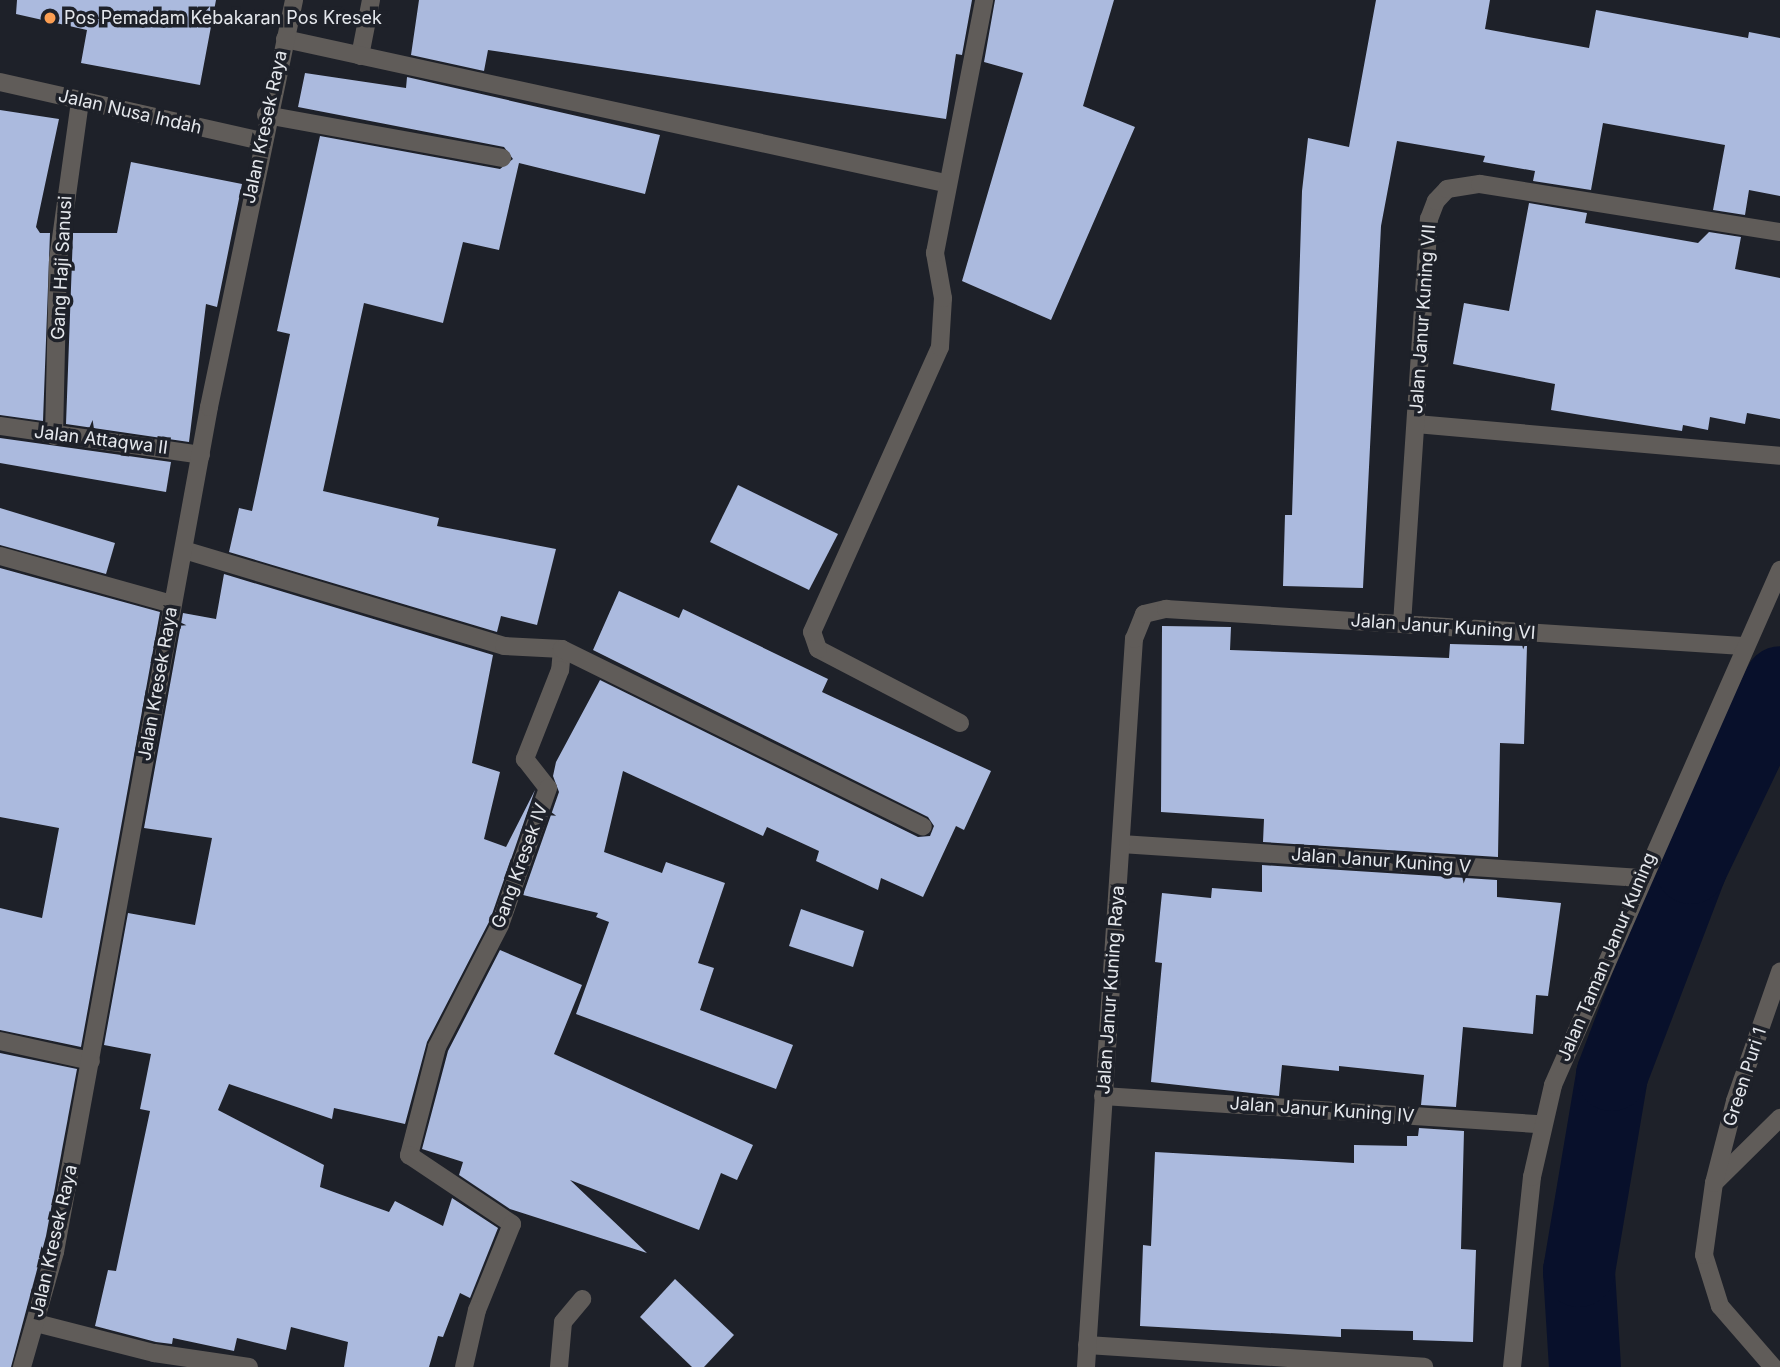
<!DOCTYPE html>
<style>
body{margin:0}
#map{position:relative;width:1780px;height:1367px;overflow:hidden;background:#1e2129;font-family:Inter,sans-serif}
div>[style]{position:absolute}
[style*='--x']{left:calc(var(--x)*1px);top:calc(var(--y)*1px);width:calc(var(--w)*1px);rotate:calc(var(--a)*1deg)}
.river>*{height:72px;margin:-36px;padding:0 36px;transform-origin:36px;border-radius:36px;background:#08102b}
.building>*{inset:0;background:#abbade}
.service>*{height:18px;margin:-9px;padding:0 9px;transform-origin:9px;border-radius:9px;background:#605c59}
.minor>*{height:18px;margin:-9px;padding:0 9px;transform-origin:9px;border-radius:9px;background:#605c59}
.tertiary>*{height:18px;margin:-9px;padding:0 9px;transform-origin:9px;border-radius:9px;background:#605c59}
.dots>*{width:19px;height:19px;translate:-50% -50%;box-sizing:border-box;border:4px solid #1e2129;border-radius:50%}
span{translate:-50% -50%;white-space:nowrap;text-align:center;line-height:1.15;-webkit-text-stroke:7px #1e2129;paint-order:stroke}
.poi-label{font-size:18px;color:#e5e8ed}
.left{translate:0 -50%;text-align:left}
.street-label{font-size:18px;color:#e5e8ed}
</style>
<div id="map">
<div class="river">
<div style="--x:1585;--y:1367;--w:96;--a:-93.6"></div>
<div style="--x:1579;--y:1271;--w:199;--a:-80.4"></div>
<div style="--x:1612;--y:1075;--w:222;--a:-69.1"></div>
<div style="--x:1691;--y:868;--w:206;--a:-64.4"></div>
</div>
<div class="building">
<div style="clip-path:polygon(17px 0,216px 0,200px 85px,81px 63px,87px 30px,16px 14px)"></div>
<div style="clip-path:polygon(419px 0,972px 0,962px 55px,956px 54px,946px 119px,488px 50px,484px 71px,411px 55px)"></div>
<div style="clip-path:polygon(995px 0,1114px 0,1083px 106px,1135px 127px,1051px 320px,962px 281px,1023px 73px,984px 62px)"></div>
<div style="clip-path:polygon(1376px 0,1490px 0,1485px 29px,1589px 48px,1596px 10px,1748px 38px,1749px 32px,1780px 38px,1780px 196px,1749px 190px,1745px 215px,1713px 210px,1725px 145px,1603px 123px,1591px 190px,1533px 181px,1535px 171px,1483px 162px,1485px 156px,1397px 141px,1381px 226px,1363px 588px,1283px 586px,1285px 515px,1292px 515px,1302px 191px,1308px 138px,1349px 147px)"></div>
<div style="clip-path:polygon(305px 73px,406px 88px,407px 77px,660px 135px,645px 194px,519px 163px,499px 250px,463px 242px,443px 323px,364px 303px,323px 491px,439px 518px,437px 526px,556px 549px,537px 625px,501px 616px,497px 632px,229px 552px,239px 508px,252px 511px,290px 334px,277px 331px,320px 136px,500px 169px,513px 159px,504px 147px,298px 107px)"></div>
<div style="clip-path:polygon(0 110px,59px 119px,36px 227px,40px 233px,50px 233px,43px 421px,0 415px)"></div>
<div style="clip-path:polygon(131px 162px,242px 184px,217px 307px,206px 304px,189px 442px,66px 424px,73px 233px,117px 233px)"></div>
<div style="clip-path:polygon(1529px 203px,1587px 213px,1585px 223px,1698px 243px,1709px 232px,1741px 237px,1735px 269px,1780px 278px,1780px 419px,1747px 413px,1745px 424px,1710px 417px,1708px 430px,1683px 425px,1682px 431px,1593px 417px,1551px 410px,1555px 384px,1453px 364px,1464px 303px,1509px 311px)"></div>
<div style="clip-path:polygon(0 438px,171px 462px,166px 492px,0 463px)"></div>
<div style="clip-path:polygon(738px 485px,838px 534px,809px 590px,710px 542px)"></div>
<div style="clip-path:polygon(0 508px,115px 543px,106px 574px,0 545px)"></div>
<div style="clip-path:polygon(0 568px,160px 612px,81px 1047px,0 1030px,0 908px,42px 918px,59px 828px,0 817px)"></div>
<div style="clip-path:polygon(224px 574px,493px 655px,472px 763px,500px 772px,484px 839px,506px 847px,535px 790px,490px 920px,427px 1042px,405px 1124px,334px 1108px,332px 1119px,229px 1084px,218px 1110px,324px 1165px,320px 1187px,389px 1212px,395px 1201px,443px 1226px,452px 1198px,498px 1228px,470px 1298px,460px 1293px,443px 1337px,438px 1336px,429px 1367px,344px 1367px,348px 1342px,291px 1327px,286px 1350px,237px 1338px,234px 1351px,173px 1338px,172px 1344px,156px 1342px,95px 1326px,108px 1270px,116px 1271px,150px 1111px,140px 1109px,151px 1054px,104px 1045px,128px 913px,195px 925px,212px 838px,144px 828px,183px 613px,216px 619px)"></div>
<div style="clip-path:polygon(619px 591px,679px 618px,683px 609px,828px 679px,822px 692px,991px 771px,964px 830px,956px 826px,923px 897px,881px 878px,878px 890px,816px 861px,819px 851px,767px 827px,763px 836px,623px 771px,604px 852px,662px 873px,666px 862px,725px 883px,698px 963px,714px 968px,700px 1010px,793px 1045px,776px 1089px,576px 1014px,609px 922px,596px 917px,598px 913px,523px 895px,559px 792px,553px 776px,556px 762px,600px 680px,918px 837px,930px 836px,934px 826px,928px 817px,593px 650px)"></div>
<div style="clip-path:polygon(1162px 626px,1231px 627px,1230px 650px,1449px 658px,1450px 644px,1527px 646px,1524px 744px,1500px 743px,1498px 857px,1263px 842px,1264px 819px,1161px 812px)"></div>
<div style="clip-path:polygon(1262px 865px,1497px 880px,1497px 897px,1561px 903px,1548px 996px,1536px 995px,1533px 1034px,1463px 1027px,1456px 1107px,1421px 1105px,1424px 1075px,1339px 1066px,1339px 1071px,1282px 1065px,1279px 1096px,1151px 1082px,1162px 963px,1155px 962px,1162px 893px,1211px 898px,1212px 888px,1262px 892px)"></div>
<div style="clip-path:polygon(801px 909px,864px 931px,853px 967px,789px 946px)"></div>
<div style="clip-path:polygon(500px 950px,582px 985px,554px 1054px,753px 1145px,737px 1180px,721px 1173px,699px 1230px,570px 1180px,647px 1253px,510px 1209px,459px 1175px,463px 1162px,422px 1149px,448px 1051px)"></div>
<div style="clip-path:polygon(0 1053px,77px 1069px,46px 1236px,11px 1367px,0 1367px)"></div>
<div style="clip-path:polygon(1419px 1128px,1464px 1131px,1461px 1249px,1476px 1250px,1473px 1342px,1413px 1340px,1413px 1331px,1341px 1329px,1341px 1337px,1140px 1326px,1143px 1245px,1151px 1246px,1155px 1152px,1354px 1163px,1354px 1145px,1407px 1146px,1407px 1136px,1418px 1136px)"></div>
<div style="clip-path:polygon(675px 1279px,734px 1335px,704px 1367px,692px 1367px,640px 1317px)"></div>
</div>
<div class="service">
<div style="--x:360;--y:56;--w:57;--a:-78.9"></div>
<div style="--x:266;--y:115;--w:240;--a:10.3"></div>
</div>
<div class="minor">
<div style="--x:285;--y:39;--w:676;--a:12.31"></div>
<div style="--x:0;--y:82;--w:268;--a:12.7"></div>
<div style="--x:1416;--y:424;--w:365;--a:5"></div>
<div style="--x:0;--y:426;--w:203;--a:8.2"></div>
<div style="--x:54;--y:436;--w:176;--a:-88.7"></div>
<div style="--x:58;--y:260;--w:161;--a:-82.1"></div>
<div style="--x:184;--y:550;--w:334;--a:16.7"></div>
<div style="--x:504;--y:646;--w:58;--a:3"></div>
<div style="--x:562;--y:649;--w:21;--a:95"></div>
<div style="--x:560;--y:670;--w:96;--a:111.5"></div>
<div style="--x:525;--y:759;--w:37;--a:52"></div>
<div style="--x:548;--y:788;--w:145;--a:109.3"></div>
<div style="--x:500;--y:925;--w:137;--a:117.3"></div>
<div style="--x:437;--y:1047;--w:112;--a:104.5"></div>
<div style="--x:409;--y:1155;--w:124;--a:33.8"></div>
<div style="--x:512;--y:1224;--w:93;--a:112.1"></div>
<div style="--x:477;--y:1310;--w:58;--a:102.8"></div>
<div style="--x:0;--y:556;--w:179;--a:15.6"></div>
<div style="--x:1402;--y:624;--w:406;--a:-86.2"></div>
<div style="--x:1429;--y:219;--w:19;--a:-69"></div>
<div style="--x:1436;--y:201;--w:16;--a:-47"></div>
<div style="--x:1447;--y:189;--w:33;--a:-9"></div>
<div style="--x:1480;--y:184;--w:304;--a:9.1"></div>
<div style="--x:562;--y:649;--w:402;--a:26.2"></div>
<div style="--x:960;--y:723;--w:160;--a:-152.5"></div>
<div style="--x:818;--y:649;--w:18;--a:-109"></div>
<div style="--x:812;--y:632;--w:312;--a:-65.8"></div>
<div style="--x:940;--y:347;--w:49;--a:-86.5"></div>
<div style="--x:943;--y:298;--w:46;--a:-100.1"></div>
<div style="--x:935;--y:253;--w:258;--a:-79"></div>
<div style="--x:1121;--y:844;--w:521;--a:3.74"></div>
<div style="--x:0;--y:1041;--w:93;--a:12.4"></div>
<div style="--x:1103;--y:1096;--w:438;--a:3.7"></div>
<div style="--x:1714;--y:1183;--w:93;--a:-44.6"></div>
<div style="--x:36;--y:1323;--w:122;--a:14.3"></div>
<div style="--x:154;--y:1353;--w:96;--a:8.4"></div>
<div style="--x:1087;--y:1345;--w:338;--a:3.7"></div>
<div style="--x:559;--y:1367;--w:45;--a:-84.9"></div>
<div style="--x:563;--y:1322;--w:30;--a:-50"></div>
<div style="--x:1086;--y:1367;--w:730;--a:-86.23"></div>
<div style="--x:1134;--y:639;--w:27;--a:-68"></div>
<div style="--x:1144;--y:614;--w:23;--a:-13"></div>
<div style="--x:1166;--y:609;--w:578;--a:3.67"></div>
<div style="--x:1512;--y:1367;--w:191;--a:-84"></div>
<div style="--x:1532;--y:1177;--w:94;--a:-77.1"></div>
<div style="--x:1553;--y:1085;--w:563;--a:-66.21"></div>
<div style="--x:1773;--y:1367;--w:81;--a:-131"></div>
<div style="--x:1720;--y:1306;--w:53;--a:-107.4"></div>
<div style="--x:1704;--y:1255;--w:73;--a:-82.1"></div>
<div style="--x:1714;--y:1183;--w:85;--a:-75.6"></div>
<div style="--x:1735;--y:1101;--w:137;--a:-70.8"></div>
</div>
<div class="tertiary">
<div style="--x:22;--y:1367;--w:120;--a:-74"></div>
<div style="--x:55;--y:1252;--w:859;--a:-79.67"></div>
<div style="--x:209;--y:407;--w:416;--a:-78.2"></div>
</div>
<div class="dots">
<div style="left:50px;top:18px;background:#fb9e52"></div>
</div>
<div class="poi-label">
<span class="left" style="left:64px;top:18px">Pos Pemadam Kebakaran Pos Kresek</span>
</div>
<div class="street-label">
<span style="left:130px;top:112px;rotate:13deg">Jalan Nusa Indah</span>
<span style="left:265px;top:127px;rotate:-78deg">Jalan Kresek Raya</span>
<span style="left:62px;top:268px;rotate:-87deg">Gang Haji Sanusi</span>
<span style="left:1423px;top:319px;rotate:-86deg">Jalan Janur Kuning VII</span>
<span style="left:101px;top:440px;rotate:7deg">Jalan Attaqwa II</span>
<span style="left:1443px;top:627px;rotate:4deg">Jalan Janur Kuning VI</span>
<span style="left:158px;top:684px;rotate:-80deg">Jalan Kresek Raya</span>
<span style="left:1381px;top:861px;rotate:4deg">Jalan Janur Kuning V</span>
<span style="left:520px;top:866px;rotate:-70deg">Gang Kresek IV</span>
<span style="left:1607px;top:957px;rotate:-67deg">Jalan Taman Janur Kuning</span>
<span style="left:1111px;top:990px;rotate:-86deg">Jalan Janur Kuning Raya</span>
<span style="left:1745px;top:1077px;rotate:-72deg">Green Puri 1</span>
<span style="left:1322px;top:1110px;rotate:4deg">Jalan Janur Kuning IV</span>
<span style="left:54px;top:1241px;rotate:-77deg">Jalan Kresek Raya</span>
</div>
</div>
